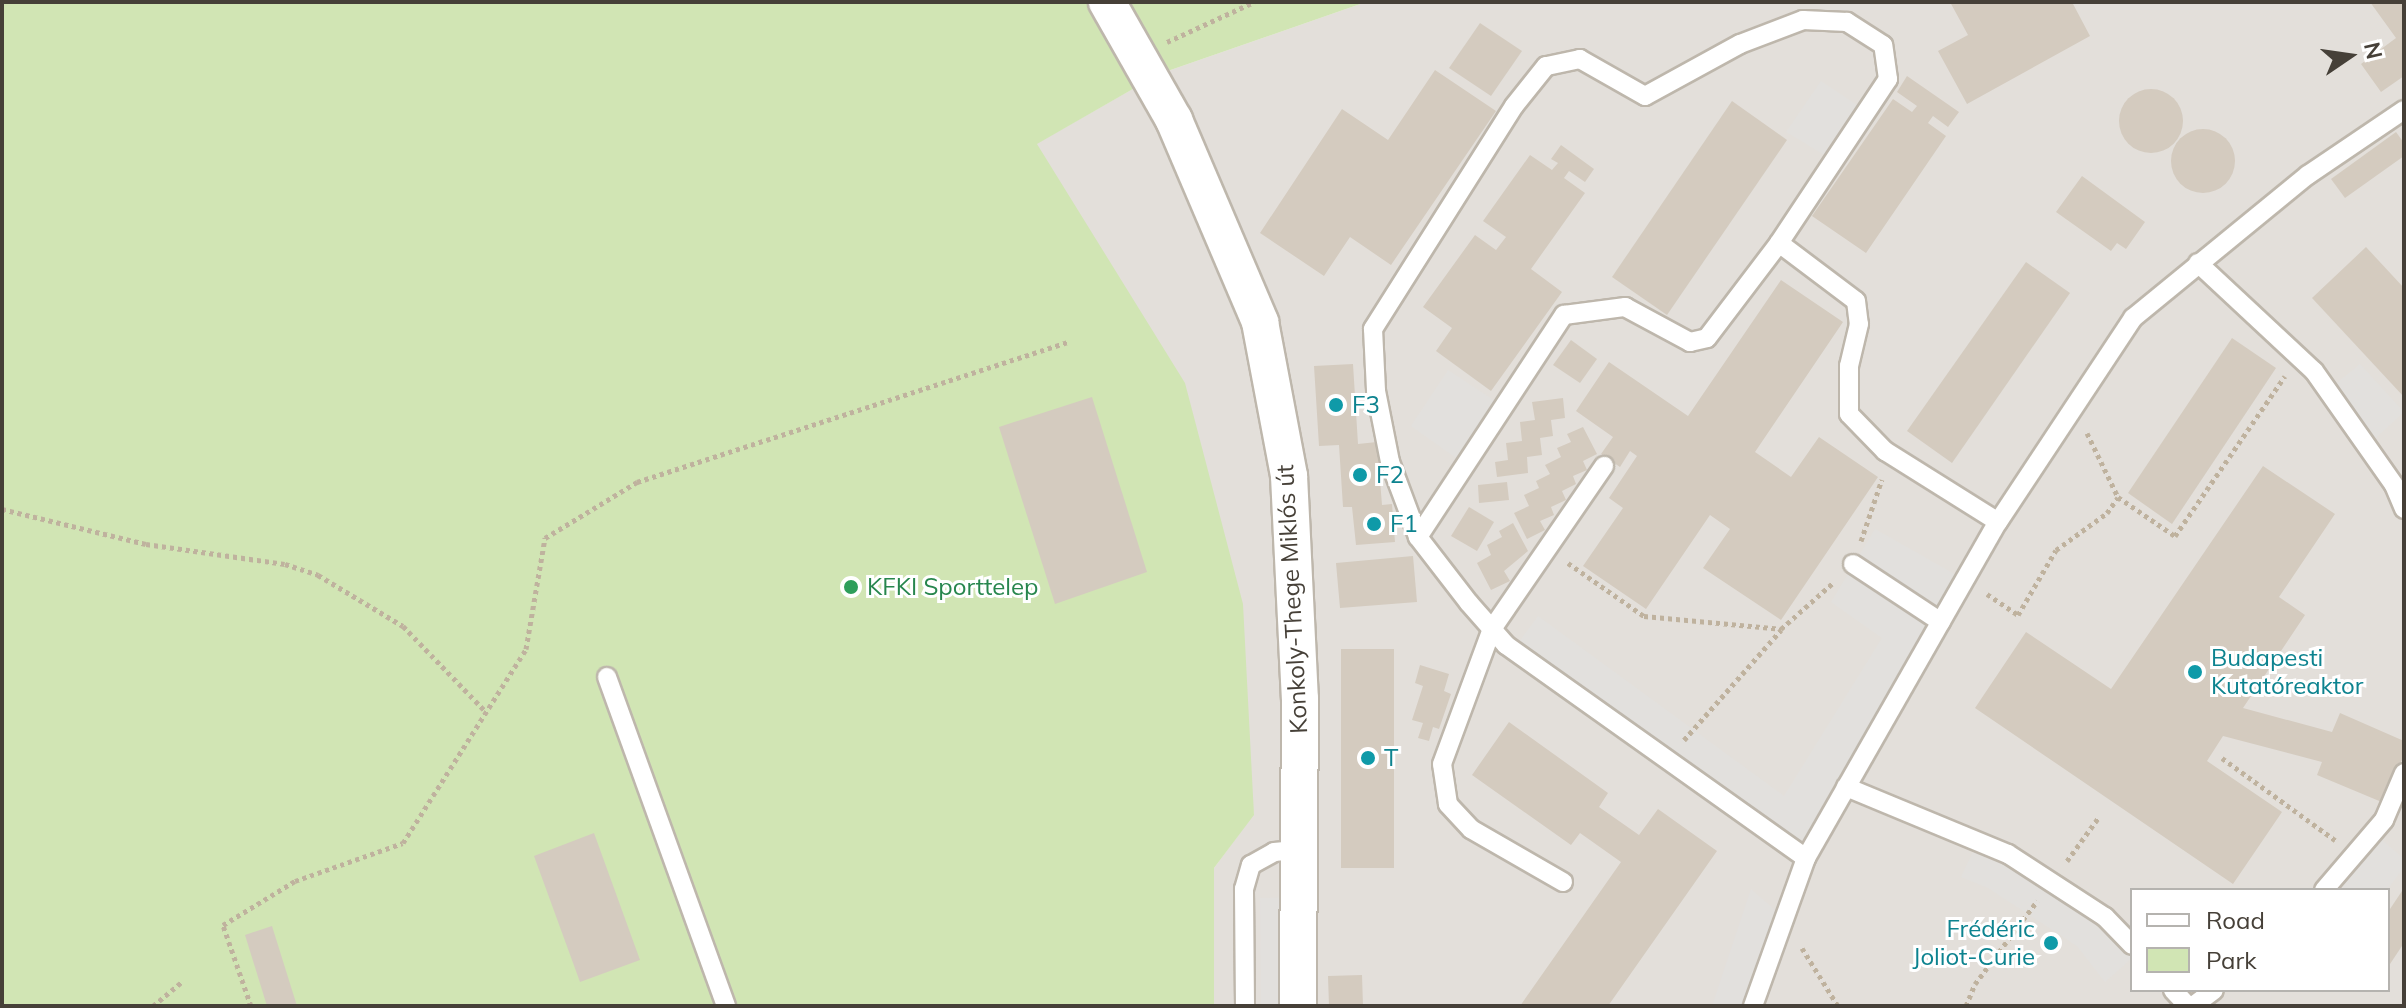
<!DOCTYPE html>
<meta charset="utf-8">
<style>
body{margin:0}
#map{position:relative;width:2406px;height:1008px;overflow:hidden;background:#f3f0e9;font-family:Mulish,sans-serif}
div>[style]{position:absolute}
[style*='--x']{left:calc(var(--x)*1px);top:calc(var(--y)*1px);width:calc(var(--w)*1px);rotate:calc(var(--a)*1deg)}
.industrial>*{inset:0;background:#e3dfda}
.green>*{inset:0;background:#d1e5b4}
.parking>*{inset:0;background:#e2e0dd}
.building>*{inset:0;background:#d4cbbf}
.round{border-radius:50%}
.path>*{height:5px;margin-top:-2.5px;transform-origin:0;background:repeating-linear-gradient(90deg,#bfb29e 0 4px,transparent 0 8px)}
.roads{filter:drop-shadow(2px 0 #beb7ac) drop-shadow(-2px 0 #beb7ac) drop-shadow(0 2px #beb7ac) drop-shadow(0 -2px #beb7ac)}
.service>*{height:18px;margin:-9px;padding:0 9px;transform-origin:9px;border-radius:9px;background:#fff}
.minor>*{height:36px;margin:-18px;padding:0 18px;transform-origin:18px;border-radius:18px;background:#fff}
.dots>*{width:22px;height:22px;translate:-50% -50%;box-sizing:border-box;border:4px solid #fff;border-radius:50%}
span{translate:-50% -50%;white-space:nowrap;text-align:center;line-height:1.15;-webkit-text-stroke:6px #fff;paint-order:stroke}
.culture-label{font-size:24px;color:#0d838f}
.left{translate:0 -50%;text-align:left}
.right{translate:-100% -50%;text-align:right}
.leisure-label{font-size:24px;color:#27864d}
.street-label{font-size:24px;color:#464038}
.frame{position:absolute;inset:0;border:4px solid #464038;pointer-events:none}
.legend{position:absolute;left:2130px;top:888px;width:260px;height:104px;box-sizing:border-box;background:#fff;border:2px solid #b5b3af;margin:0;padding:10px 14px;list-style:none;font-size:24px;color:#464038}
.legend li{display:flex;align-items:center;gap:16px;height:40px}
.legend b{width:40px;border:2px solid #b5b3af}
.north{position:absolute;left:2310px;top:16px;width:80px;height:80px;-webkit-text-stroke:6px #fff;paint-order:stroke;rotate:77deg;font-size:22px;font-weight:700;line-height:32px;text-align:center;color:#464038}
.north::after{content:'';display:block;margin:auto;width:28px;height:36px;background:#464038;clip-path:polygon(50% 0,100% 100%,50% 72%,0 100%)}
</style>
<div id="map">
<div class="industrial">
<div style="clip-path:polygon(evenodd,1366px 2px,2404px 2px,2404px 1006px,1214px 1006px,1214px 868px,1254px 814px,1036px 144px,1159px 74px,1366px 2px,2132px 890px,2388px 890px,2388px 990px,2132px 990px,2132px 890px)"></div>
</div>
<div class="green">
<div style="clip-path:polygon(2px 2px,1366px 2px,1159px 74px,1037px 144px,1185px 383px,1243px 604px,1254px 815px,1214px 868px,1214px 1006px,2px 1006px)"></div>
</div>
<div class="parking">
<div style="clip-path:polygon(1821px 81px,1866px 111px,1833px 160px,1786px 132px)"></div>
<div style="clip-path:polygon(2360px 364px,2404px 412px,2367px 446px,2328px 390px)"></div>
<div style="clip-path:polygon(1448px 370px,1504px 407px,1466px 465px,1411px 426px)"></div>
<div style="clip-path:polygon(1875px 529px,1965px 580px,1806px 858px,1513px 650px,1538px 616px,1784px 796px,1882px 638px,1831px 602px)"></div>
<div style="clip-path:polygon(2373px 832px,2404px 859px,2404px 867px,2387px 890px,2324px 890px)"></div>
<div style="clip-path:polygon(1978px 841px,2132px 945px,2132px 958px,2105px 982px,2077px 946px,1988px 888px,1961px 877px)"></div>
<div style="clip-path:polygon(1751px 889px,1783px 917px,1753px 1006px,1712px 1006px)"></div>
<div style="clip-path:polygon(1296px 897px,1297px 1006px,1261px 1006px,1260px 898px)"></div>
</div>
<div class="building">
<div style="clip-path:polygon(1950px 2px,2072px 2px,2090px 36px,1967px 104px,1938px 51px,1968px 35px)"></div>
<div style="clip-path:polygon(2370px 2px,2404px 2px,2404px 76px,2381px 92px,2361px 64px,2396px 38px)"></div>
<div style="clip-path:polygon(1480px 23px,1522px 51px,1491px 96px,1449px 68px)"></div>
<div style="clip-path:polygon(1435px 70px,1496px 111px,1391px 265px,1350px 237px,1324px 276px,1260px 233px,1342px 109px,1388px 140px)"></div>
<div style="clip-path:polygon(1907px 76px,1959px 112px,1948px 127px,1933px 116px,1928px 123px,1946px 136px,1866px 253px,1812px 216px,1893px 99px,1912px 112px,1917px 106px,1897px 92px)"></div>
<div class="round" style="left:2119px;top:89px;width:64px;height:64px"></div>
<div style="clip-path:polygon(1732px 101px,1787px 140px,1667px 315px,1612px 277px)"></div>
<div class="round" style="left:2171px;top:129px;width:64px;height:64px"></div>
<div style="clip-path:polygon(2396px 132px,2404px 143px,2404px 156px,2345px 198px,2331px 179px)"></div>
<div style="clip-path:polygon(1561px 145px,1594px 169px,1585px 182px,1569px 171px,1564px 178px,1585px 193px,1531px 269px,1562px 292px,1491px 391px,1436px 351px,1452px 328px,1423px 307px,1475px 235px,1496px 250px,1506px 237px,1483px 221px,1530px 155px,1552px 170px,1558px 163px,1551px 159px)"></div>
<div style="clip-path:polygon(2082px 176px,2145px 222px,2126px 249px,2117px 243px,2111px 251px,2056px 212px)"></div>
<div style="clip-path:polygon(2366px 247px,2404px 288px,2404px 397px,2312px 298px)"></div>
<div style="clip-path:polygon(2026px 262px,2070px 293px,1952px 463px,1907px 431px)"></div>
<div style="clip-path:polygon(1781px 280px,1843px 322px,1755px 452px,1791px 477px,1819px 437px,1878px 477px,1781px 620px,1703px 568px,1730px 529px,1710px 515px,1646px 609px,1583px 566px,1623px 508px,1609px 498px,1637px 456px,1630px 451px,1620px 467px,1601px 454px,1613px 437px,1576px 411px,1609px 362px,1688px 416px)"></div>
<div style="clip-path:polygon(2232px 338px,2276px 368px,2172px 524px,2128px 493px)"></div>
<div style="clip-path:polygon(1571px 340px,1597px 359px,1580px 383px,1553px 365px)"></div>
<div style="clip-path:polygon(1353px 364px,1358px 444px,1377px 442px,1382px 505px,1392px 504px,1395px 542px,1356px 545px,1352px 507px,1343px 507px,1339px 445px,1319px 446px,1314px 366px)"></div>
<div style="clip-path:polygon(1092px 397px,1147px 572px,1055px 604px,999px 427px)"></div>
<div style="clip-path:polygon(1563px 398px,1565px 418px,1551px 420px,1553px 436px,1540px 438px,1542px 455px,1527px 457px,1528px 473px,1497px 477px,1495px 462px,1508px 460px,1506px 443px,1522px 441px,1520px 422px,1535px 420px,1532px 402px)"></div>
<div style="clip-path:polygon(1583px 427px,1597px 454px,1583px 461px,1587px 470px,1573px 476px,1576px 484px,1562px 491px,1566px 500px,1551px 507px,1554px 515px,1540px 521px,1545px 530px,1527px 539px,1514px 513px,1529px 506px,1524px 495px,1539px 488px,1536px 481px,1550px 474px,1545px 465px,1561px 457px,1557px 448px,1571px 442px,1567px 434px)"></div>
<div style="clip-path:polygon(2263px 466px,2335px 514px,2279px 597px,2305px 615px,2243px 708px,2332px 732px,2340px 713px,2404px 741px,2404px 755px,2384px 803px,2317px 775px,2322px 762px,2223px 736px,2207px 761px,2282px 812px,2233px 884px,1975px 708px,2026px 632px,2111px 689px)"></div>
<div style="clip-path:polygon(1507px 482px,1509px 500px,1479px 503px,1478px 485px)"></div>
<div style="clip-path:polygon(1469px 507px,1494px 522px,1477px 551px,1451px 536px)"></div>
<div style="clip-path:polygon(1513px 523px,1528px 551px,1504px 571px,1510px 581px,1491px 590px,1477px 563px,1491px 555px,1487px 545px,1502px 537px,1499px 531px)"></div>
<div style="clip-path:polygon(1413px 556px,1417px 602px,1340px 608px,1336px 563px)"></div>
<div style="clip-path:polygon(1341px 649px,1394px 649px,1394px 868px,1341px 868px)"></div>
<div style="clip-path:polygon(1420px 665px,1449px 674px,1444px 691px,1451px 694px,1439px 729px,1433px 727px,1429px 741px,1418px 738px,1423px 723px,1412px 720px,1423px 686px,1415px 683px)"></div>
<div style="clip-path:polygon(1509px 722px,1608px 793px,1599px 807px,1639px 835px,1658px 809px,1717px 851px,1608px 1006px,1520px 1006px,1621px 862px,1580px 833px,1571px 845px,1472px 775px)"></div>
<div style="clip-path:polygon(594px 833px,640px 960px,580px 982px,534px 856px)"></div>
<div style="clip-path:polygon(2404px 888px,2404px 943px,2388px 967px,2388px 912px)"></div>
<div style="clip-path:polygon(272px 926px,297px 1006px,267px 1006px,245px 935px)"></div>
<div style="clip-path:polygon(1362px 975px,1363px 1006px,1329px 1006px,1328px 976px)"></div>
</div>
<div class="path">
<div style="--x:1167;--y:42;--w:96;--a:-24.7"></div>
<div style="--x:2087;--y:433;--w:71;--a:64.2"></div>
<div style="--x:2118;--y:497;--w:69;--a:34.4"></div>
<div style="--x:2175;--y:536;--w:194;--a:-55.5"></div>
<div style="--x:2;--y:509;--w:148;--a:13.7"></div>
<div style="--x:146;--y:544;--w:140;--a:8.2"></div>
<div style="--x:285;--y:564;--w:35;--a:18"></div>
<div style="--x:318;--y:575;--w:99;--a:31"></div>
<div style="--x:403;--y:626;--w:120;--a:46"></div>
<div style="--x:1861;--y:541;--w:65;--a:-71.3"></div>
<div style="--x:1568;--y:563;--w:93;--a:34.9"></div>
<div style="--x:1644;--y:616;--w:138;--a:5.4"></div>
<div style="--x:1781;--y:629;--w:71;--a:-41.6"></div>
<div style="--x:1987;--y:594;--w:37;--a:34"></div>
<div style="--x:2018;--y:615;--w:75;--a:-59.7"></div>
<div style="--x:2056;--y:550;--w:63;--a:-36"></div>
<div style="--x:2107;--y:513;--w:19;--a:-55"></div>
<div style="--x:1684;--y:740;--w:147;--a:-48.6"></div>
<div style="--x:2222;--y:758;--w:140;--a:36"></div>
<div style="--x:2067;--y:861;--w:54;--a:-54"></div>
<div style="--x:1802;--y:948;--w:68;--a:58.2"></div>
<div style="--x:153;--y:1006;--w:38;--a:-40"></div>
<div style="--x:251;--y:1006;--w:86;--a:-109.1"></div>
<div style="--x:223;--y:925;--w:84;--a:-31.4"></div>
<div style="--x:295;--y:881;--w:114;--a:-19.4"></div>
<div style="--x:403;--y:843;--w:230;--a:-57.6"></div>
<div style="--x:526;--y:649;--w:113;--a:-80.3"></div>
<div style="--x:545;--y:538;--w:108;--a:-31.3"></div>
<div style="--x:637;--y:482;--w:455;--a:-18"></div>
<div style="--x:1966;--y:1006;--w:24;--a:-68"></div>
<div style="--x:1975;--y:984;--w:104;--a:-53.2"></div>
</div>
<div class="roads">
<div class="service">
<div style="--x:1779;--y:243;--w:96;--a:37"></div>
<div style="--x:1856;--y:301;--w:23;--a:83"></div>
<div style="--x:1859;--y:324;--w:43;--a:103.4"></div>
<div style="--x:1849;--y:366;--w:48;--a:90"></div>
<div style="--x:1849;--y:414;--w:52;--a:45.8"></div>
<div style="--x:1885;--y:451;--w:133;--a:32.1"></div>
<div style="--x:2198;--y:263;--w:158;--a:43"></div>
<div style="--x:2314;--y:371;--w:139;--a:54.9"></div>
<div style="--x:2394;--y:485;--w:26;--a:67"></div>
<div style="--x:1418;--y:537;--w:266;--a:-56.7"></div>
<div style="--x:1564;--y:315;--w:62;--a:-7.5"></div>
<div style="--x:1625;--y:307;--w:74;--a:28.3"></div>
<div style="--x:1690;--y:342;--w:17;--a:-13"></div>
<div style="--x:1707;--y:338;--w:119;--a:-52.8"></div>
<div style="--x:1779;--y:243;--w:197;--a:-56.4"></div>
<div style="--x:1888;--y:79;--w:34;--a:-98"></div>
<div style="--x:1883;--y:45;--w:43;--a:-147.4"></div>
<div style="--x:1847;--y:22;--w:44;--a:-177.4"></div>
<div style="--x:1803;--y:20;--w:67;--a:159.1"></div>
<div style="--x:1740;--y:44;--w:108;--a:151.3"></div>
<div style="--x:1645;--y:96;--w:75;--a:-150.4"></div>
<div style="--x:1580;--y:59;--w:35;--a:168"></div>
<div style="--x:1546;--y:66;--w:51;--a:128.7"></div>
<div style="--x:1514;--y:106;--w:264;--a:122.3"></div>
<div style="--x:1373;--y:329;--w:62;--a:87.2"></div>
<div style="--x:1376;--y:391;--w:72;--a:78.8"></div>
<div style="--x:1390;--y:462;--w:80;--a:69.5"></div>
<div style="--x:1418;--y:537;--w:83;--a:52.3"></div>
<div style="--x:1469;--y:603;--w:56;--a:48.6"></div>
<div style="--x:1506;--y:645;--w:368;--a:35.4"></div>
<div style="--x:1853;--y:564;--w:105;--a:33.4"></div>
<div style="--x:607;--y:677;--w:350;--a:70.1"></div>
<div style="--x:1846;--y:787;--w:175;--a:22.5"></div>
<div style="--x:2008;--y:854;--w:116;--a:33"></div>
<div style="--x:2105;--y:917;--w:39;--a:46"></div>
<div style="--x:1563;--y:882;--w:106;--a:-150.1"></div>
<div style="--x:1471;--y:829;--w:34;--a:-133"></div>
<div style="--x:1448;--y:804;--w:40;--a:-98.5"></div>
<div style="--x:1442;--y:764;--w:144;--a:-69.7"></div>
<div style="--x:1492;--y:629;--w:198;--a:-55.5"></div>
<div style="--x:2324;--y:890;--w:92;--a:-49.4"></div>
<div style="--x:2384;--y:820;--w:51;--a:-66.9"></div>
<div style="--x:2173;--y:990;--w:22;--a:47"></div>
<div style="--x:1245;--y:1006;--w:117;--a:-90.5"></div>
<div style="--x:1244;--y:889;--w:25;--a:-74"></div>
<div style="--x:1251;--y:865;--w:26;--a:-29"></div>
<div style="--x:1274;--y:852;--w:22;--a:-5"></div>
<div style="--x:1753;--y:1006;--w:157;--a:-70.3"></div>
<div style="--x:1806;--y:858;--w:387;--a:-60.3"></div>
<div style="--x:1998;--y:522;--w:245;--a:-56.5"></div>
<div style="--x:2133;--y:318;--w:226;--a:-39.3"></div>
<div style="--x:2308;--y:175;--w:116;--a:-34.1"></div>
<div style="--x:2193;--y:1006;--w:26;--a:-37"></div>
</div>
<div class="minor">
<div style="--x:1107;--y:2;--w:136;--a:60.4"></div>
<div style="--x:1174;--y:120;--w:220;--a:66.9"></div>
<div style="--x:1260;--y:322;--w:157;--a:79.3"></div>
<div style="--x:1289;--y:476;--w:223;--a:87.2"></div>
<div style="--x:1300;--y:699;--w:307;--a:90.4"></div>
</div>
</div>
<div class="dots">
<div style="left:1336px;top:405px;background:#0f9aa8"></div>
<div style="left:1360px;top:475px;background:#0f9aa8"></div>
<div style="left:1374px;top:524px;background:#0f9aa8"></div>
<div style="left:851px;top:587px;background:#2e9e5b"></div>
<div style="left:2195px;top:672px;background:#0f9aa8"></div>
<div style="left:1368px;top:758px;background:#0f9aa8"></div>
<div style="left:2051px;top:943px;background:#0f9aa8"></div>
</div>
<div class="culture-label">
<span class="left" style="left:1352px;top:405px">F3</span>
<span class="left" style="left:1376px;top:475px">F2</span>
<span class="left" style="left:1390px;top:524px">F1</span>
<span class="left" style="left:2211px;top:672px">Budapesti<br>Kutatóreaktor</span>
<span class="left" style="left:1384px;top:758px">T</span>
<span class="right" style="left:2035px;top:943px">Frédéric<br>Joliot-Curie</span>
</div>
<div class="leisure-label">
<span class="left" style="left:867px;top:587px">KFKI Sporttelep</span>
</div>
<div class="street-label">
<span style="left:1292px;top:599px;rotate:-93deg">Konkoly-Thege Miklós út</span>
</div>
<div class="frame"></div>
<ul class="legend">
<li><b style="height:10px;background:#fff"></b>Road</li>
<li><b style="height:22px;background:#d1e5b4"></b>Park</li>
</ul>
<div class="north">N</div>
</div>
